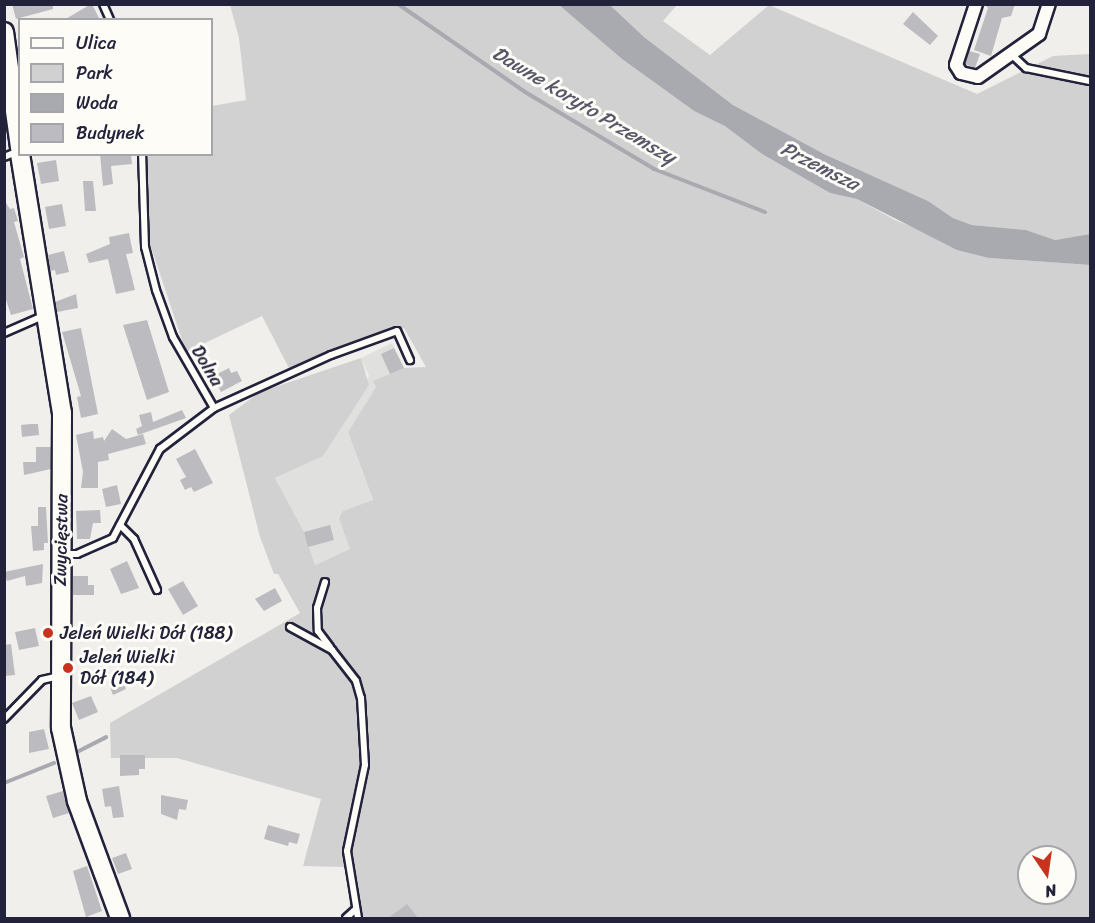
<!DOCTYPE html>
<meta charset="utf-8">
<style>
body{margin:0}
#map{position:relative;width:1095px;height:923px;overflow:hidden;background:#f0efec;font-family:Sriracha,sans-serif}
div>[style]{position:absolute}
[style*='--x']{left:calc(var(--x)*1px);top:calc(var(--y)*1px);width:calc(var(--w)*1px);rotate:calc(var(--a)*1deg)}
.built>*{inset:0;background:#e0e0df}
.green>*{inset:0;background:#d2d1d1}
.water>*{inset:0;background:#a9a9b0}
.stream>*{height:4px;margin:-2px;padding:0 2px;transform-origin:2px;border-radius:2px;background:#a9a9b0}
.building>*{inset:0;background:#bcbcc0}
.roads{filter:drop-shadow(2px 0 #22223b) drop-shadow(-2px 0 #22223b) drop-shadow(0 2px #22223b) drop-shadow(0 -2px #22223b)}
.lane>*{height:6px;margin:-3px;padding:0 3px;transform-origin:3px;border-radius:3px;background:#fdfcf7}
.street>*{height:12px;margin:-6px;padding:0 6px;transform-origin:6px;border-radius:6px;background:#fdfcf7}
.secondary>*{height:18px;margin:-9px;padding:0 9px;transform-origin:9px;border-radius:9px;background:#fdfcf7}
.dots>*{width:16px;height:16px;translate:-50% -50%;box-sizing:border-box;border:3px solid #fdfcf7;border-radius:50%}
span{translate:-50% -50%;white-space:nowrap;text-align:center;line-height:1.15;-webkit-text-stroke:6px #fdfcf7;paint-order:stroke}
.street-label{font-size:18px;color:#22223b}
.poi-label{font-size:18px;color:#22223b}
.left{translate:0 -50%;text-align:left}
.water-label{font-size:20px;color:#58586a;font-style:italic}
.frame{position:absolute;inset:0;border:6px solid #22223b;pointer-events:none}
.legend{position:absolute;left:18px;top:18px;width:195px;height:138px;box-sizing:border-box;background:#fdfcf7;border:2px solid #a5a5ac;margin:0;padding:8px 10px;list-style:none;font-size:18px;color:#22223b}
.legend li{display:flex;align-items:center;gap:12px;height:30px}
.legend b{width:30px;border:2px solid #a5a5ac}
.north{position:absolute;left:1017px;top:845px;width:60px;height:60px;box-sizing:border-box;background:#fdfcf7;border:2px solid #a5a5ac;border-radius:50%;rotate:167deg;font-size:16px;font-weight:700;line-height:24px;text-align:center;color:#22223b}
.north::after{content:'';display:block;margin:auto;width:21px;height:27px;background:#c8321e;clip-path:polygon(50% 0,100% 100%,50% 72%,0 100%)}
</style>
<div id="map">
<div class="built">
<div style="clip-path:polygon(392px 343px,404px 368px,376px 387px,348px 432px,373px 501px,343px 511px,350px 549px,315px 565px,304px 532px,275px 478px,323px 456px,369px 376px,361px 358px)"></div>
</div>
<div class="green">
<div style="clip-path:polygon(evenodd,230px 5px,559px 5px,622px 59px,694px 111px,726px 126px,762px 154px,830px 193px,857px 199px,895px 220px,989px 258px,1090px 265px,1090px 918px,351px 918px,346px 867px,303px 866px,321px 799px,177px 758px,111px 758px,110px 723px,300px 613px,278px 574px,274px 574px,260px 537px,229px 415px,260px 392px,361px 358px,369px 385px,323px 456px,275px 478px,304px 532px,315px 565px,350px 549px,339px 518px,343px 511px,373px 500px,348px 432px,376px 387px,373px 381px,404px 368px,426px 367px,404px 328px,290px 370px,262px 316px,186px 352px,150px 244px,146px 155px,212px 154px,212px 106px,246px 100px,239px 38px,230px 5px,1029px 857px,1065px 857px,1065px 893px,1029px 893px,1029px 857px)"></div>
<div style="clip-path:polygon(610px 5px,677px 5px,663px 21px,710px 55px,769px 5px,977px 94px,1053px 56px,1090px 54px,1090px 234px,1055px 240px,1026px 230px,972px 225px,953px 218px,928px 201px,824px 154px,733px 105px,644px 37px)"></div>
</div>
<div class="water">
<div style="clip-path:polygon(559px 5px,610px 5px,644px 37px,733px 105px,824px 154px,928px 201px,953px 218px,972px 225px,1026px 230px,1055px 240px,1090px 234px,1090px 265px,989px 258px,957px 250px,857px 199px,830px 193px,762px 154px,725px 126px,694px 111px,622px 59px)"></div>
</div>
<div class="stream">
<div style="--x:398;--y:4;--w:155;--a:34.7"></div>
<div style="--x:525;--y:92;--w:150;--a:30.8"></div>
<div style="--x:654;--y:169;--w:119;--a:21.2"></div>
<div style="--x:75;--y:753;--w:35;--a:-27"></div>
<div style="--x:4;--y:783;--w:54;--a:-21.8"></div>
</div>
<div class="building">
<div style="clip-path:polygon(12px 4px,53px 4px,53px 9px,16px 19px)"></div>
<div style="clip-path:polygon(92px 4px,100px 20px,64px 20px,91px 4px)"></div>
<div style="clip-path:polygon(984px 4px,1015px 4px,1011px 16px,1002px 18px,991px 56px,974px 50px,988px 8px)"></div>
<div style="clip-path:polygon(913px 12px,938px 36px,930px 45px,903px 24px)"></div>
<div style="clip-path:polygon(969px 51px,980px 54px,975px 68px,965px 64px)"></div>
<div style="clip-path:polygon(100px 154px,131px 154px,132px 164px,111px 166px,113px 184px,103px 186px)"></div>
<div style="clip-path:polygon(56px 160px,59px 181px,41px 184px,37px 163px)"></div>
<div style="clip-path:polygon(83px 181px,93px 181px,96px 211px,85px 211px)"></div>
<div style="clip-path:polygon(4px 200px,10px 209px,14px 208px,18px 221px,14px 222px,24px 257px,20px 259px,33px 309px,11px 315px,4px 294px)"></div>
<div style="clip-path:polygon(62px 204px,66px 226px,49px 229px,45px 207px)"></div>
<div style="clip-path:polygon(129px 233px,133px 253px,126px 254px,135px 290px,116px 294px,108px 259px,89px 263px,86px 254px,110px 244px,109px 237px)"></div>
<div style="clip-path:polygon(64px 251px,69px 272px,56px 275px,55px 270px,50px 271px,48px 255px)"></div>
<div style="clip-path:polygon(76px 294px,78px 308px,57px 312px,55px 302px)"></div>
<div style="clip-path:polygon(147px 320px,169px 392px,147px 400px,123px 325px)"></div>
<div style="clip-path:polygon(81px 328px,98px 414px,81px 418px,77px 397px,81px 396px,62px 332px)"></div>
<div style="clip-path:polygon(394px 348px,404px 368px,390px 374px,381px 354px)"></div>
<div style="clip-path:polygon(229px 368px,231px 373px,237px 371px,242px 381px,221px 392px,213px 376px)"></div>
<div style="clip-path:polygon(182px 410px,186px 418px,138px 435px,136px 429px,142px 426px,139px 415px,151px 412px,153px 422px)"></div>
<div style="clip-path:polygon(30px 424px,38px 424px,39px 435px,22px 437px,21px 425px)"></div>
<div style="clip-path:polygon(112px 429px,126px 439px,143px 434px,146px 444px,108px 454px,109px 460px,98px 462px,98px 488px,81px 488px,83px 472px,76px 435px,93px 431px,94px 439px,103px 437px,104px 441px)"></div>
<div style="clip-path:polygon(36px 447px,51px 447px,51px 469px,24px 475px,23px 462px,36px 462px)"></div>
<div style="clip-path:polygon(195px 449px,213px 483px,194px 492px,191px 487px,185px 490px,180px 480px,186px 477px,176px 459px)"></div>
<div style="clip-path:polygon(117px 485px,121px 504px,106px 507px,102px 489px)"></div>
<div style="clip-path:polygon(38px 507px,46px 507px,48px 543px,44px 543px,44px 550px,33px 551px,31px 526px,38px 526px)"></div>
<div style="clip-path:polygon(100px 510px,101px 523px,93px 523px,90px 539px,77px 539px,76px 511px)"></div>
<div style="clip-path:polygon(330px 525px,334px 540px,308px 547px,304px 532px)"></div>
<div style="clip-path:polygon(127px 561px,139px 588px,121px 594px,110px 569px)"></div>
<div style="clip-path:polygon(43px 564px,42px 583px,26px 586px,25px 576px,7px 581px,4px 572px)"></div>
<div style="clip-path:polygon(73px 576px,88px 576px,88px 585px,94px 585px,94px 595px,73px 595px)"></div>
<div style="clip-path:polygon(183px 581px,198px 606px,183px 615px,168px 589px)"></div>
<div style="clip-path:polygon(275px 588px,282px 601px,264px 611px,255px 599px)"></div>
<div style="clip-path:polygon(35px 628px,39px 646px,19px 650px,15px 632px)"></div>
<div style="clip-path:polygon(11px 644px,15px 675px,4px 676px,4px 645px)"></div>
<div style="clip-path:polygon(121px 676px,126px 689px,113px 695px,108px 682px)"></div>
<div style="clip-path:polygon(91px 696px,98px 712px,79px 720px,72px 703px)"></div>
<div style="clip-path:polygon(44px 729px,49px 749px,29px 753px,29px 732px)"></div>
<div style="clip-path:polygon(120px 755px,145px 755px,145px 769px,139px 769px,139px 775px,120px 776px)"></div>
<div style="clip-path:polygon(119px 786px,124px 817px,113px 818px,111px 806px,105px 807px,102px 789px)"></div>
<div style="clip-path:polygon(63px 791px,69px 813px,53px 818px,46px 796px)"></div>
<div style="clip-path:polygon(161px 795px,188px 800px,186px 810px,179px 809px,177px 820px,161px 814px)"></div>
<div style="clip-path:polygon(268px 825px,300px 834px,297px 844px,289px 842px,288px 846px,264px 839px)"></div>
<div style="clip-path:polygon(126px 853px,132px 869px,118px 874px,112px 858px)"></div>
<div style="clip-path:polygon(87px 866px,102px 911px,86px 917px,73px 871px)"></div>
<div style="clip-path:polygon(407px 904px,418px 918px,388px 918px)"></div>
</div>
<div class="roads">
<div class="lane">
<div style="--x:103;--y:4;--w:17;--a:66"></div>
<div style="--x:1011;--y:54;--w:21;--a:43"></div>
<div style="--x:1026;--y:68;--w:65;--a:11.5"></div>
<div style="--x:4;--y:157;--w:16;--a:-22"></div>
<div style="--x:4;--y:333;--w:45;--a:-23.7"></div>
<div style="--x:214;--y:408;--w:128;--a:-24.4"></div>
<div style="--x:331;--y:355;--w:70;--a:-20"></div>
<div style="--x:397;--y:331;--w:32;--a:66"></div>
<div style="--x:120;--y:525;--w:20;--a:45"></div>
<div style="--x:134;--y:539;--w:56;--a:65.7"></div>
<div style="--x:63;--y:554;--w:14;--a:0"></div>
<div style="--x:77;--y:554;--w:39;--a:-24"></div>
<div style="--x:113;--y:538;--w:101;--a:-62.2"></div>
<div style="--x:160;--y:449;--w:68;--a:-37.2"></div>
<div style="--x:214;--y:408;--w:82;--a:-120"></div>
<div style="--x:173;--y:337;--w:50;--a:-109.9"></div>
<div style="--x:156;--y:290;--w:44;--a:-104.3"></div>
<div style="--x:145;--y:247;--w:93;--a:-91.8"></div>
<div style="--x:325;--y:582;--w:27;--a:107"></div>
<div style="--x:317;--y:608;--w:23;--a:88"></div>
<div style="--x:318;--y:631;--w:20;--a:53"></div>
<div style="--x:290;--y:627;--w:48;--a:28.7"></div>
<div style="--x:332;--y:650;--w:39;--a:52"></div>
<div style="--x:356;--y:681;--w:18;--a:74"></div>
<div style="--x:361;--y:698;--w:67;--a:86.6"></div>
<div style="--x:365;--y:765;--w:88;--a:101.8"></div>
<div style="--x:347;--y:851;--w:68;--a:80.7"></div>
<div style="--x:4;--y:719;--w:54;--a:-45.7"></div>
<div style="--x:42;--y:680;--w:17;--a:-13"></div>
<div style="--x:346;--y:918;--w:13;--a:-42"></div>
</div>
<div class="street">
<div style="--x:976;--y:4;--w:64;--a:108.2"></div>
<div style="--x:956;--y:65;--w:9;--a:58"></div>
<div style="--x:961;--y:73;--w:17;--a:13"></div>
<div style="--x:978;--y:77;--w:75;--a:-35.2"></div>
<div style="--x:1039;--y:34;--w:32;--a:-72"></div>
</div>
<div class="secondary">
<div style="--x:4;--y:32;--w:117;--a:82.1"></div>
<div style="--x:20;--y:154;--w:262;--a:80.8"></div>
<div style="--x:62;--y:413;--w:315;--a:90.2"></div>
<div style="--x:61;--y:728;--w:75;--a:77.6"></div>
<div style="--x:77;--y:801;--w:125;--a:69.8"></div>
</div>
</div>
<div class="dots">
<div style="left:48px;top:633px;background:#c8321e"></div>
<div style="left:68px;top:668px;background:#c8321e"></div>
</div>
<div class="street-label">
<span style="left:207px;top:366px;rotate:59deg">Dolna</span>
<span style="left:61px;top:540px;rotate:-89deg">Zwycięstwa</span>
</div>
<div class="poi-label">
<span class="left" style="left:60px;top:633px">Jeleń Wielki Dół (188)</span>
<span class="left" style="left:80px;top:668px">Jeleń Wielki<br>Dół (184)</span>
</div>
<div class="water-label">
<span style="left:584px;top:105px;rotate:31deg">Dawne koryto Przemszy</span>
<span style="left:820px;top:166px;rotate:27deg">Przemsza</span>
</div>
<div class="frame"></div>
<ul class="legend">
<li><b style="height:8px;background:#fdfcf7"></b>Ulica</li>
<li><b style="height:16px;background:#d2d1d1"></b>Park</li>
<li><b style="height:16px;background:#a9a9b0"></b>Woda</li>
<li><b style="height:16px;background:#bcbcc0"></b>Budynek</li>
</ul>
<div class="north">N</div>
</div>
